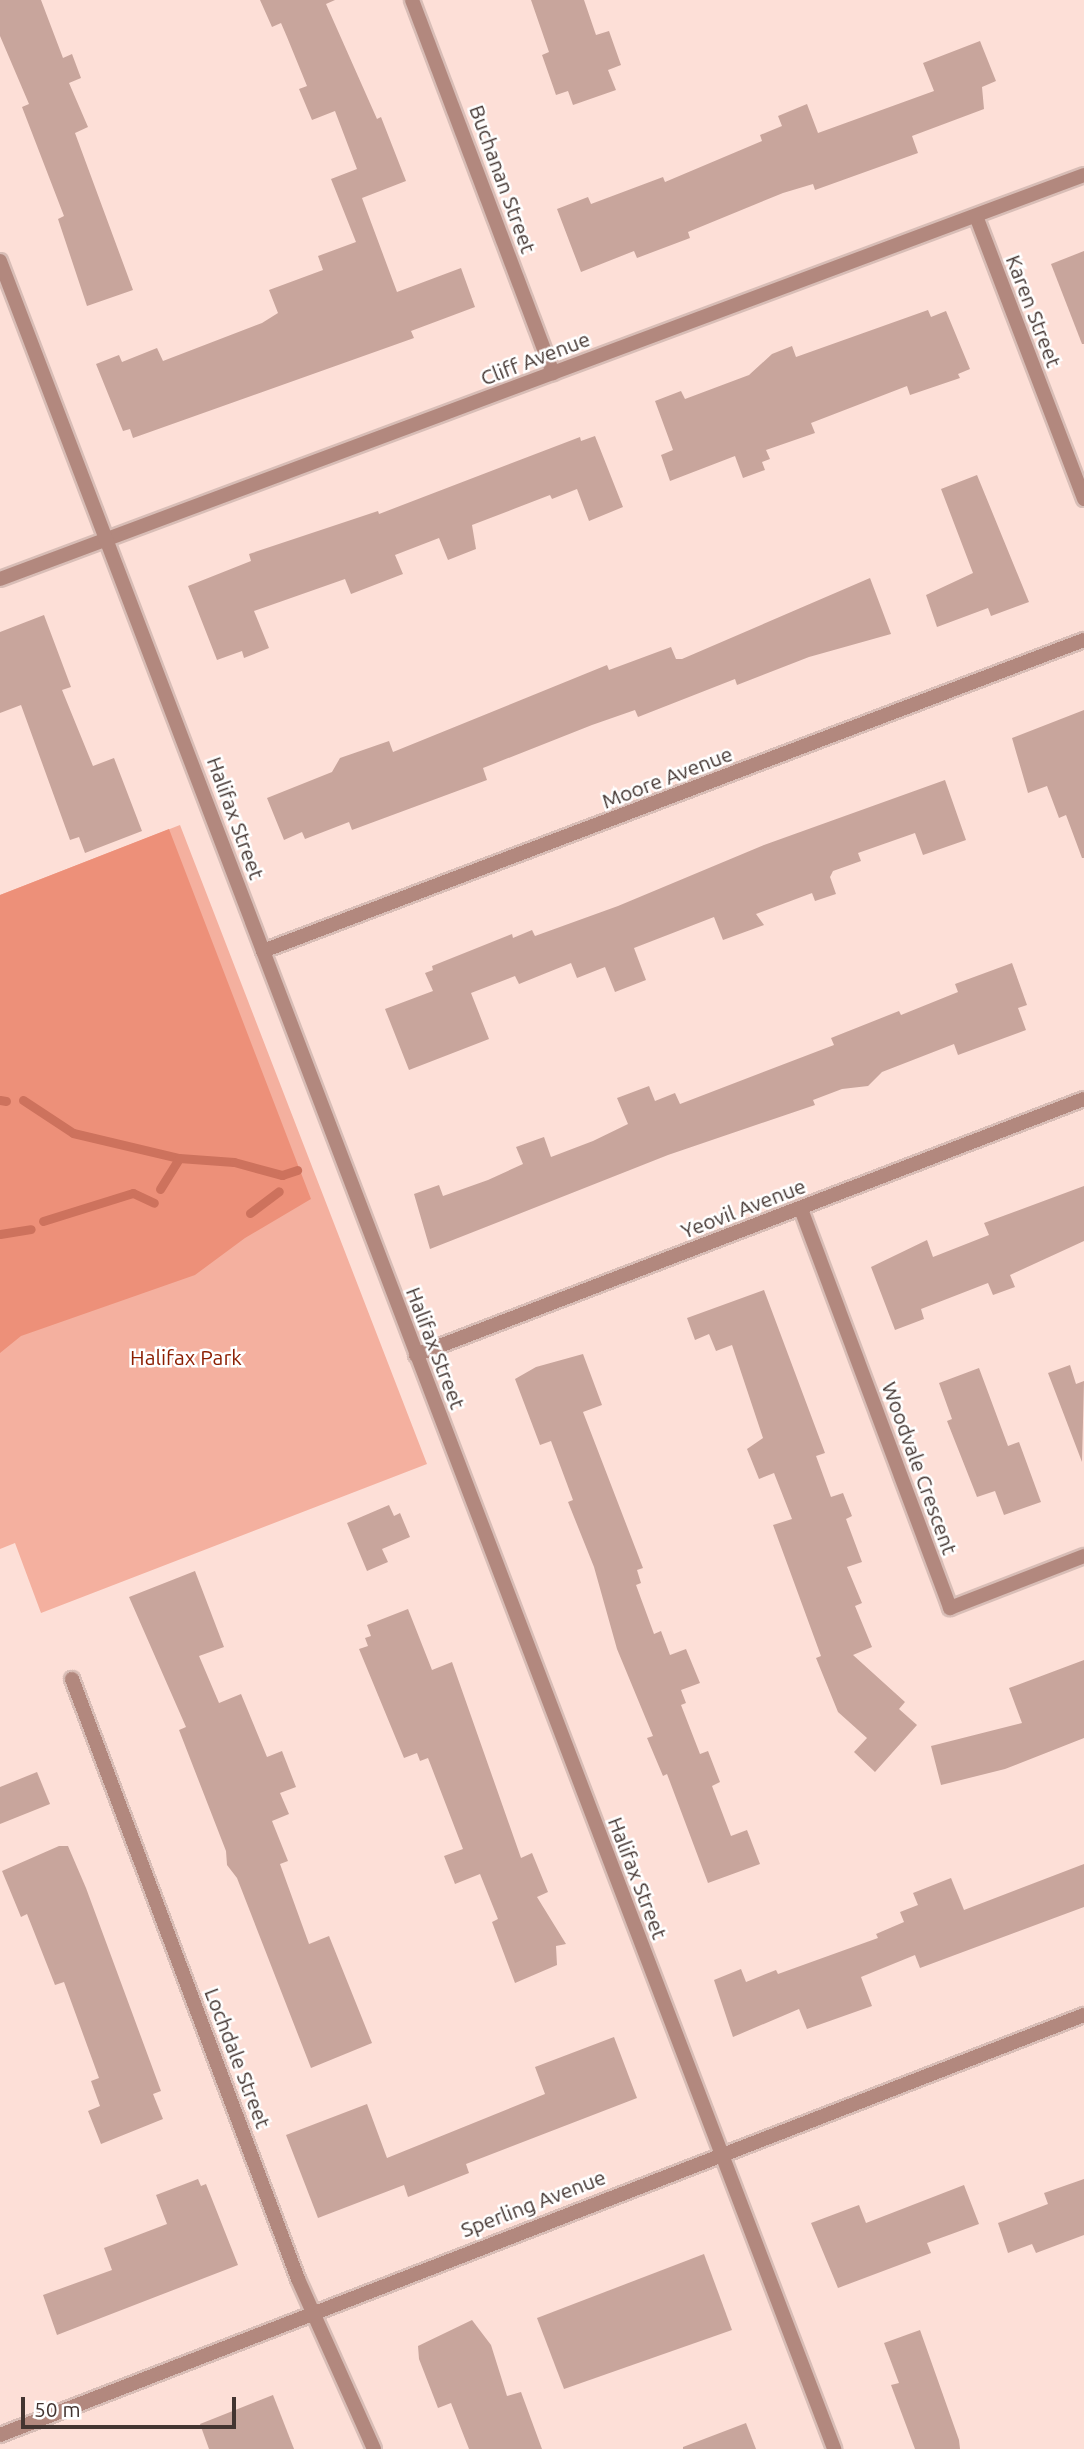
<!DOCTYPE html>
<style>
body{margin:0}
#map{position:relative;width:1084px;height:2449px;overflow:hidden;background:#fddfd7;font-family:Ubuntu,sans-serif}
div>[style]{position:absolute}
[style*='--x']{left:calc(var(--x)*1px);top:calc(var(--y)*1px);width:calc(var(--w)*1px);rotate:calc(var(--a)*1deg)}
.green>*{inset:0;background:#f4b09f}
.forest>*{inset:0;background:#ed9079}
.stream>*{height:9px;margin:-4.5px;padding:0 4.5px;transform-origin:4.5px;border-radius:4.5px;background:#cd725d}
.building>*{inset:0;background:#c8a59c}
.roads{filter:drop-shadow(2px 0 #d8bdb6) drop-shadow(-2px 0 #d8bdb6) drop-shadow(0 2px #d8bdb6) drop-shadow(0 -2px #d8bdb6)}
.minor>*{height:14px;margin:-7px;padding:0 7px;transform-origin:7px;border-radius:7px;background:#b2887e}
.tertiary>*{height:14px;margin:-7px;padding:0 7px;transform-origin:7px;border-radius:7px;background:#b2887e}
span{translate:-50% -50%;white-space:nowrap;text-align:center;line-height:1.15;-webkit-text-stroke:5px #fff;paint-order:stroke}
.street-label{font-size:21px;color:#433531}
.park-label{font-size:21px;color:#8b1d00}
.scale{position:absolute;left:21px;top:2397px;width:215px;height:32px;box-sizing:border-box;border:4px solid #433531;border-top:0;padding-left:9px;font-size:21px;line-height:24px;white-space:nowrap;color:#433531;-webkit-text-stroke:5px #fff;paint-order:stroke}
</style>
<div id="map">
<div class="green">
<div style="clip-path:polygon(180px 825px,427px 1464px,41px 1613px,15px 1543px,0 1549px,0 895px)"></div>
</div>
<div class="forest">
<div style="clip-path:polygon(169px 829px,311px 1199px,245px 1238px,195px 1275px,21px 1336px,0 1353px,0 895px)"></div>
</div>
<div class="stream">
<div style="--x:0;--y:1100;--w:6;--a:9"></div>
<div style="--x:23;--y:1100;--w:60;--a:33.4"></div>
<div style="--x:73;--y:1133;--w:109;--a:13.3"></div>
<div style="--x:160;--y:1189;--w:36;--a:-58"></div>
<div style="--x:179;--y:1158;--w:55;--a:4.2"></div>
<div style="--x:234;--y:1162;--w:50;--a:15.2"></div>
<div style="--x:282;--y:1175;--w:16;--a:-18"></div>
<div style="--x:250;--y:1213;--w:36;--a:-37"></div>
<div style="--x:43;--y:1221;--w:94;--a:-17.3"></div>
<div style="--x:133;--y:1193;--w:23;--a:25"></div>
<div style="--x:0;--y:1234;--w:31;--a:-9"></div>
</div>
<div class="building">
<div style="clip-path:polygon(0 0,41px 0,63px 58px,72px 54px,81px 78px,69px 83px,88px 127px,75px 133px,133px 290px,87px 306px,58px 219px,64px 216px,22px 107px,29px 104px,0 36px)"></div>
<div style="clip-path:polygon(260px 0,335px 0,326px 4px,377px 119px,381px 117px,406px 181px,362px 198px,397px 292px,461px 268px,475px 307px,411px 331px,414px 338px,133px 438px,130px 429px,123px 431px,96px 364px,119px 355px,122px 362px,157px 348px,163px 361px,262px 323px,278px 313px,269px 290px,323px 270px,318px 256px,356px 242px,331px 179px,357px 169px,335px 111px,312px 120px,299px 89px,307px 86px,287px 37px,281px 23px,272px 27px)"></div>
<div style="clip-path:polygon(531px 0,584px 0,596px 35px,609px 31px,621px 65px,608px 70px,616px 90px,573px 105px,568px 91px,556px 95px,542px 55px,549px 52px)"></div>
<div style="clip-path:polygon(980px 41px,996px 81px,982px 87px,984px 109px,912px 136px,918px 153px,815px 190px,813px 184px,783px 193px,688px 232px,690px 238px,637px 258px,634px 251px,581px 272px,557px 209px,588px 197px,591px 204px,663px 177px,665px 182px,762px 141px,760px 135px,782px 126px,778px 116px,807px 104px,818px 133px,934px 91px,923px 63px)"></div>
<div style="clip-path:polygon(1084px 251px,1084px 344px,1082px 344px,1051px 264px)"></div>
<div style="clip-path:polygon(928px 310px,931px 317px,946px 311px,970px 369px,958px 374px,960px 378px,910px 395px,907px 386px,811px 423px,815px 433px,766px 450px,770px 459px,762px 462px,765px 470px,743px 478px,735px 456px,670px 481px,661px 455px,673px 450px,655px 401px,681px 391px,685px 399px,749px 375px,772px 354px,792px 346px,796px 357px)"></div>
<div style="clip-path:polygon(595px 436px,623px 507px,589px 521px,577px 489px,552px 499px,550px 495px,472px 525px,476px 549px,448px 560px,439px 538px,395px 555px,403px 574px,351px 594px,345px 579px,254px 611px,269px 648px,244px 658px,242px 651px,217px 660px,188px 586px,251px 561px,249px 554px,378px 511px,379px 514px,580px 437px,581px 441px)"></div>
<div style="clip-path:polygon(977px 475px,1029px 602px,991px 616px,988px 608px,937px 627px,926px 595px,973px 573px,941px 489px)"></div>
<div style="clip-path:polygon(870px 578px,891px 634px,809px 657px,737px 685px,735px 679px,638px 717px,635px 710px,592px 725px,483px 768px,487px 780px,352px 830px,349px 822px,305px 839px,302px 832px,284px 840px,267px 798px,332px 772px,340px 758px,389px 741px,393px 752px,607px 665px,609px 670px,671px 647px,676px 659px,682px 659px)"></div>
<div style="clip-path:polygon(44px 615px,71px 687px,62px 690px,93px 766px,114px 758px,142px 831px,85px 853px,79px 837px,70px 840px,21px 705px,0 713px,0 632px)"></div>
<div style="clip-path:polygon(1084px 710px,1084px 858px,1082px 858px,1066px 815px,1059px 818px,1047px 786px,1028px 793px,1012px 738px)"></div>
<div style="clip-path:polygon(945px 780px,966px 840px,923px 855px,915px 833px,858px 853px,861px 861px,833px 871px,830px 877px,836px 894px,815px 901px,812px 893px,756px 914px,764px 925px,723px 940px,714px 917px,634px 948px,646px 980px,615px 992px,605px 967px,577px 978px,571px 963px,519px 984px,515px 976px,471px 993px,489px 1039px,409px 1070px,385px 1009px,433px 991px,425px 973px,433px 970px,432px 966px,512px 934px,513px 938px,532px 930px,535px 936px,618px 906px,764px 845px)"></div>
<div style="clip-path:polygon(1012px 963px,1027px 1005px,1018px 1008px,1026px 1030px,958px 1055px,954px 1044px,882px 1072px,868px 1086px,842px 1089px,813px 1100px,815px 1105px,668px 1155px,430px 1249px,414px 1194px,439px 1185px,443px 1196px,488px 1180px,523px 1164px,516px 1147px,544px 1137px,551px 1157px,593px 1141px,628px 1124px,617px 1098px,649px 1086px,655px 1101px,675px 1093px,680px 1104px,834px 1045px,831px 1038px,899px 1011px,901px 1015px,958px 992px,955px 984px)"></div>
<div style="clip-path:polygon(1084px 1186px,1084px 1241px,1010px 1275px,1015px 1287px,993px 1295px,988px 1283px,921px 1309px,924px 1319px,895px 1330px,871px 1267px,927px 1240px,933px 1257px,989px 1235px,984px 1223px)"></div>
<div style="clip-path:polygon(764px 1290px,825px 1453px,816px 1456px,831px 1497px,843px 1493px,852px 1516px,846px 1519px,862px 1562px,847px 1567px,862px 1603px,855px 1606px,872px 1647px,853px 1655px,905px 1702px,899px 1709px,917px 1725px,875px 1772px,854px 1752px,867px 1738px,838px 1712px,816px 1658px,821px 1656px,773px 1525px,792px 1519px,774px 1473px,759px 1479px,747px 1449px,763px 1438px,732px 1345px,716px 1351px,709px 1334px,695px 1340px,687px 1318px)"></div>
<div style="clip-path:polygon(583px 1354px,602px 1405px,583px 1412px,643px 1568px,637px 1570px,641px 1583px,636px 1585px,654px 1634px,661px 1631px,670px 1655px,686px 1649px,700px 1683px,681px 1690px,686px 1703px,681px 1705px,700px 1754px,708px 1751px,720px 1782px,712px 1786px,731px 1836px,747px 1830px,760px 1864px,708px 1883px,667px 1774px,663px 1776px,647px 1738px,653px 1736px,617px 1649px,594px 1567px,568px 1502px,573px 1500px,551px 1441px,540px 1445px,515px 1379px,536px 1367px)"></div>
<div style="clip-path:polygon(1070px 1365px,1076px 1384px,1084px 1381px,1082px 1462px,1048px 1373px)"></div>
<div style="clip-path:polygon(979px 1368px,1008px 1446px,1019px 1442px,1041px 1502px,1004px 1515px,995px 1491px,977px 1497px,947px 1421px,952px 1419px,939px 1383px)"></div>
<div style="clip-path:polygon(389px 1505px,394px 1516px,400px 1513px,410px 1537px,382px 1549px,388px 1562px,367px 1571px,347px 1523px)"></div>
<div style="clip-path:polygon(195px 1571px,224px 1647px,199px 1656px,219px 1703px,241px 1694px,267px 1757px,282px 1751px,296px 1787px,280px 1793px,289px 1814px,272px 1821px,288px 1861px,280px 1864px,309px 1944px,329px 1936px,372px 2043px,311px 2068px,237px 1878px,227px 1865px,226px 1851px,179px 1730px,186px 1727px,129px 1597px)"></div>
<div style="clip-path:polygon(408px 1609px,432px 1670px,452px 1662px,521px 1858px,532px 1853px,548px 1892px,537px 1897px,566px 1944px,556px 1946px,557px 1965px,515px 1983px,492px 1922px,498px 1919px,480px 1874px,455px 1884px,444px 1856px,463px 1849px,428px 1758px,420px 1761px,417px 1753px,404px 1758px,359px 1649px,368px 1646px,365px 1638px,371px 1636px,367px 1625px)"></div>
<div style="clip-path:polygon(1084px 1660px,1084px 1738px,1005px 1769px,941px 1785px,931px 1746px,1022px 1723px,1009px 1688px)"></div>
<div style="clip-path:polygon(37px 1772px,50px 1804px,0 1824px,0 1787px)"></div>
<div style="clip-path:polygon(59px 1846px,68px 1846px,86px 1888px,161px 2091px,153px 2094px,163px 2119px,101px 2144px,88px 2111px,100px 2106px,91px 2081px,99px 2078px,64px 1982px,55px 1985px,27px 1914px,21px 1917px,2px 1871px)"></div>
<div style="clip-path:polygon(1084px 1864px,1084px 1907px,920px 1968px,915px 1955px,861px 1977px,872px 2006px,807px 2029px,799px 2009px,733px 2037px,714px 1980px,741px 1969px,746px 1982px,776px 1970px,778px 1974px,878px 1938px,876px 1934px,904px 1922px,900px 1912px,918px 1905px,913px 1893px,951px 1878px,964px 1910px)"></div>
<div style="clip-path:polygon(614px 2037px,637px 2098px,466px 2164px,469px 2173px,408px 2197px,404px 2185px,318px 2218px,286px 2135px,367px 2104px,387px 2158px,545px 2094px,535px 2067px)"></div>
<div style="clip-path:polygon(198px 2179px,201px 2186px,206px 2184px,238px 2265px,57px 2335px,43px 2295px,112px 2270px,104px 2248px,167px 2224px,156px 2195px)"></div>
<div style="clip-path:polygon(1084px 2179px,1084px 2235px,1036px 2253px,1032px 2244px,1008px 2253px,998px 2223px,1048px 2204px,1044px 2193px)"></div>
<div style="clip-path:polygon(964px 2185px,979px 2224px,927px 2243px,931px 2253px,838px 2288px,811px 2223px,859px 2205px,866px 2223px)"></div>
<div style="clip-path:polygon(704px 2254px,732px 2330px,564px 2389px,537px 2318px)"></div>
<div style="clip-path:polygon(472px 2320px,491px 2345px,507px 2396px,521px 2392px,542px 2449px,469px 2449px,451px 2403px,438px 2408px,419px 2359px,418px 2346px)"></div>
<div style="clip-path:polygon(920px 2330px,959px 2440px,960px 2449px,915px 2449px,891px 2385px,899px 2383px,884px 2343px)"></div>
<div style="clip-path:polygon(273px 2395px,294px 2449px,209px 2449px,200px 2424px)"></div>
<div style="clip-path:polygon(746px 2423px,756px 2449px,683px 2449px,683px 2447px)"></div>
</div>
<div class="roads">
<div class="minor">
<div style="--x:412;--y:0;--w:399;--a:69.3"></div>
<div style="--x:976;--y:216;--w:303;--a:69.1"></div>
<div style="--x:0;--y:579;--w:1157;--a:-20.44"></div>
<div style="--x:263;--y:951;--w:878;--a:-20.75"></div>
<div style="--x:801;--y:1209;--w:426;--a:69.5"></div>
<div style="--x:950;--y:1608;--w:144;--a:-21.2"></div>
<div style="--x:416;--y:1355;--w:715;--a:-20.97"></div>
<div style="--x:72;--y:1679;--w:641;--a:69.36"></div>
<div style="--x:298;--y:2279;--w:186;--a:65.9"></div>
</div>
<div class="tertiary">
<div style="--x:0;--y:261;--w:2342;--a:69.13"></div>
<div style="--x:0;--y:2435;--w:1163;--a:-21.18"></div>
</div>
</div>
<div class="street-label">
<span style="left:503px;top:179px;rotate:70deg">Buchanan Street</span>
<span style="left:1034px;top:311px;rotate:69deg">Karen Street</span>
<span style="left:535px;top:358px;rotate:-21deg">Cliff Avenue</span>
<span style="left:667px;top:777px;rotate:-21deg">Moore Avenue</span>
<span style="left:236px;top:818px;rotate:70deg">Halifax Street</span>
<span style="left:743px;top:1208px;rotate:-21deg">Yeovil Avenue</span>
<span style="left:436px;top:1348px;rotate:69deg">Halifax Street</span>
<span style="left:920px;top:1468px;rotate:70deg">Woodvale Crescent</span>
<span style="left:638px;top:1878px;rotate:69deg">Halifax Street</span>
<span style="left:238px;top:2058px;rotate:69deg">Lochdale Street</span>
<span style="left:533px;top:2203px;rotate:-21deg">Sperling Avenue</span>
</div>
<div class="park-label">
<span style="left:186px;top:1357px">Halifax Park</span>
</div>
<div class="scale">50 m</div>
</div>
